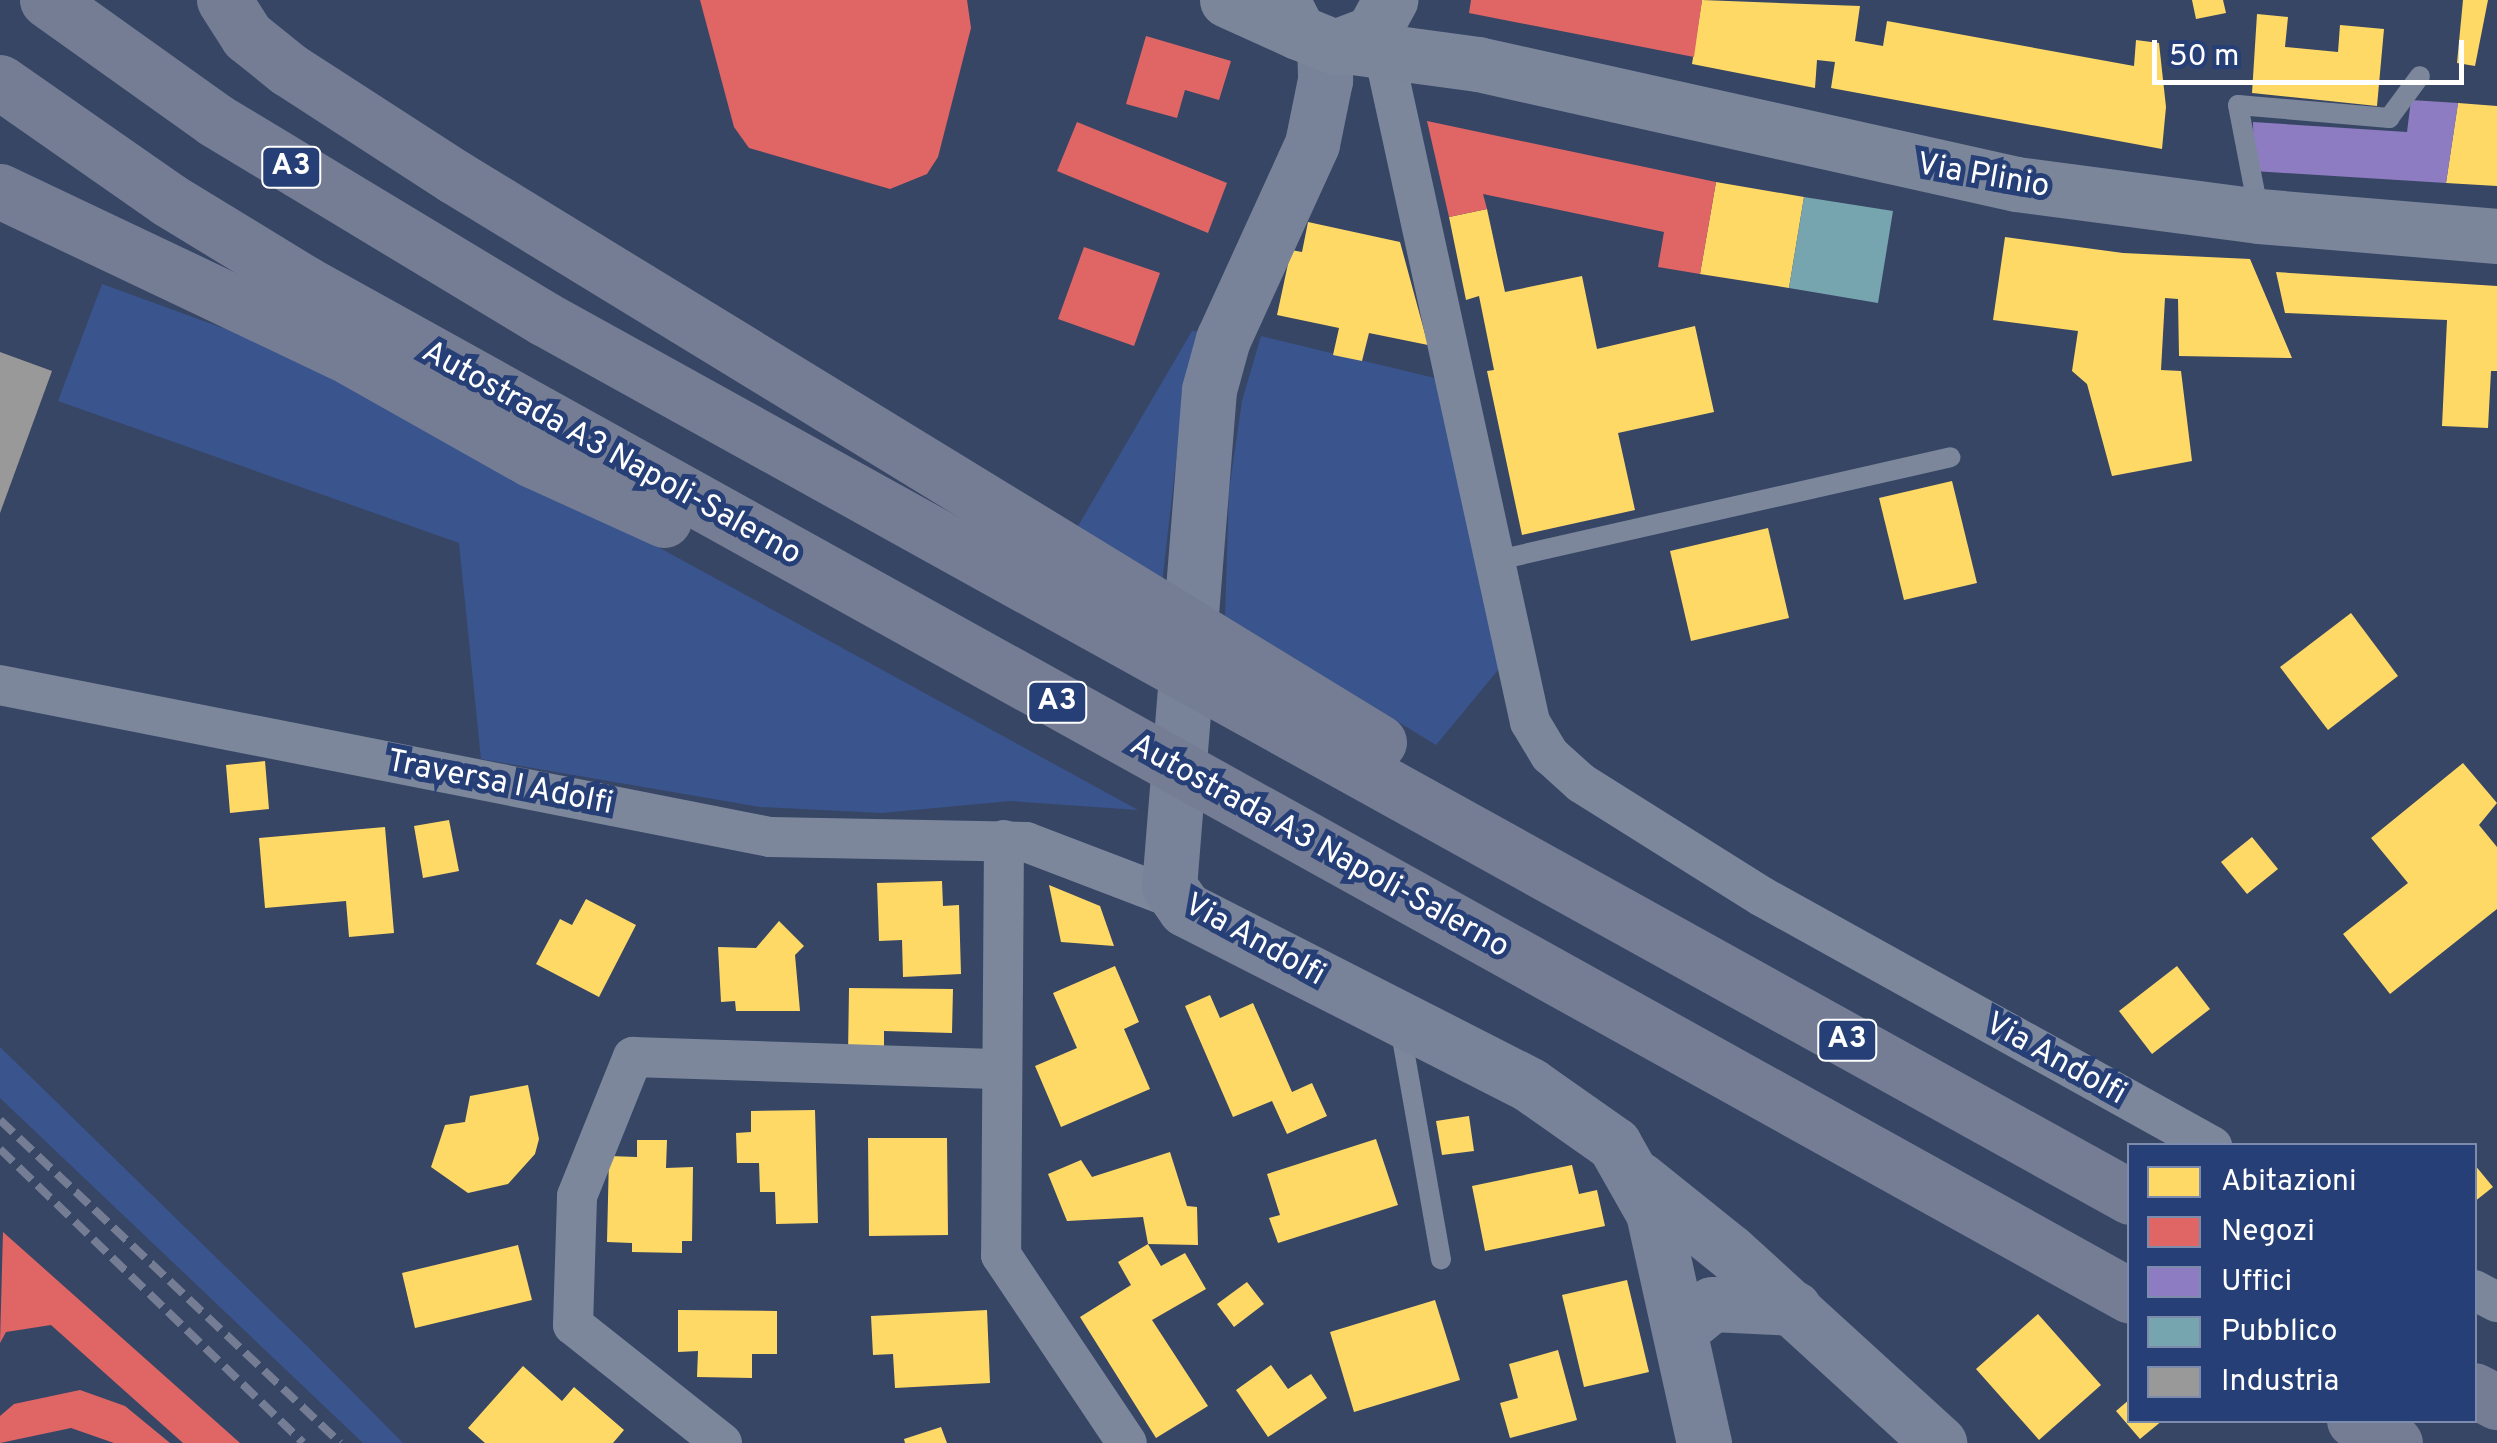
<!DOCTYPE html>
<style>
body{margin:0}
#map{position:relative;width:2497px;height:1443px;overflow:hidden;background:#384665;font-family:Overpass,sans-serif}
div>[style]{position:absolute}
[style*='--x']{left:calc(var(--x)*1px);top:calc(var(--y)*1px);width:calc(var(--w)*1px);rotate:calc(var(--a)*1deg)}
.green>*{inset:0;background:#3a548e}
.homes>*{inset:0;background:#ffd966}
.shops>*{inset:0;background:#e06666}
.offices>*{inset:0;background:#8e7cc3}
.public>*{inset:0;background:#76a5af}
.industry>*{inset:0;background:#999}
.lane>*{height:20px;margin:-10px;padding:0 10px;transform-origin:10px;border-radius:10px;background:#7c879c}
.street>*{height:40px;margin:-20px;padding:0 20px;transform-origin:20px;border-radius:20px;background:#7c879c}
.secondary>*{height:55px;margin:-27.5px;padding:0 27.5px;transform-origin:27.5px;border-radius:27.5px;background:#788298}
.primary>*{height:55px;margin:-27.5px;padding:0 27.5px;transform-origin:27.5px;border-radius:27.5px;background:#7b869b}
.highway>*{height:55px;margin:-27.5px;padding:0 27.5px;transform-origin:27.5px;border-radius:27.5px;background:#747d94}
.rail>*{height:8px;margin-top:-4px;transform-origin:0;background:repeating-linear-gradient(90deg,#747d94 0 18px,transparent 0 26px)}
span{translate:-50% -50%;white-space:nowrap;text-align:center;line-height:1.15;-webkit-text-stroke:10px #263f77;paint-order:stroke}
.shield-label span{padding:2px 8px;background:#263f77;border:2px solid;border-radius:8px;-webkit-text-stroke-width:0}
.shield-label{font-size:30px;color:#fff;font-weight:700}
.street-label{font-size:32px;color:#fff}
.legend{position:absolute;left:2127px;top:1143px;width:350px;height:280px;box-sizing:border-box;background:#263f77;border:2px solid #7d8cad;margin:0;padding:12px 18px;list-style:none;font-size:30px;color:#fff}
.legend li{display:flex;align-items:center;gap:20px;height:50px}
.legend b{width:50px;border:2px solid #7d8cad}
.scale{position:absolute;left:2152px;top:40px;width:312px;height:45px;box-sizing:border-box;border:5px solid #fff;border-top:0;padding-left:12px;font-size:30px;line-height:35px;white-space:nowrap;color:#fff;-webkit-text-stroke:8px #263f77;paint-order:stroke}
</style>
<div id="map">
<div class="green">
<div style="clip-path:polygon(102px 284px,328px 366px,1138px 810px,1010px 801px,882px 813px,760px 807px,481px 759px,459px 543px,58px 401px)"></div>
<div style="clip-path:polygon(1192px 331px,1204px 332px,1183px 400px,1162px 584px,1074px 533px)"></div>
<div style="clip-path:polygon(1261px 336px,1443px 380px,1508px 658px,1436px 745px,1225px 616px,1229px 491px,1242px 401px)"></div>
<div style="clip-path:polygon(0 1047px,308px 1347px,403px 1443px,363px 1443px,0 1098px)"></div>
</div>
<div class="homes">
<div style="clip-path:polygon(1702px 0,1860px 6px,1855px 41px,1883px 46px,1887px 21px,2134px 66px,2136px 40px,2159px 43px,2166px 107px,2162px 149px,1831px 88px,1835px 62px,1817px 60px,1815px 88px,1692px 64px)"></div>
<div style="clip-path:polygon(2192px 0,2223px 0,2226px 13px,2196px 19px)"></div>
<div style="clip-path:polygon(2463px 0,2488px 0,2475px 66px,2457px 63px)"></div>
<div style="clip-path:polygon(2257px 14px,2288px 17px,2285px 47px,2338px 52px,2340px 25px,2384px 29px,2377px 106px,2252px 93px)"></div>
<div style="clip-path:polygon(2458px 103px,2497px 106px,2497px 186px,2446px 183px)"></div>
<div style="clip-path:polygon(1716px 182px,1804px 197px,1789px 288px,1700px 274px)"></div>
<div style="clip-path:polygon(1487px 209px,1505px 292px,1582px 276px,1597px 349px,1695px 326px,1714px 412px,1618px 433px,1635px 510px,1522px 535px,1487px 371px,1494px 370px,1479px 296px,1466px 300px,1449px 217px)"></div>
<div style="clip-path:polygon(1308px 222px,1400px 242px,1428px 345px,1369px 333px,1362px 361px,1333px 355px,1339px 328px,1277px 315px,1291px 250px,1302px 252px)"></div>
<div style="clip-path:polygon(2005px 237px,2123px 253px,2250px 259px,2292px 358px,2179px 356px,2178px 299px,2165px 298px,2161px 370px,2181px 371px,2192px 461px,2112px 476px,2087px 384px,2072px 371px,2078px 331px,1993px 320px)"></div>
<div style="clip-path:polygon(2276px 272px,2497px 286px,2497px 371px,2491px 371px,2488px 428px,2442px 426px,2447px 320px,2285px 313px)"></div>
<div style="clip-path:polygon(1952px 481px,1977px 583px,1904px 600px,1879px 498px)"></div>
<div style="clip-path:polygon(1768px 528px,1789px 618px,1691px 641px,1670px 551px)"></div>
<div style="clip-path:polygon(2351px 613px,2398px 676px,2328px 730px,2280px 667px)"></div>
<div style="clip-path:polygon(265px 761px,269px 809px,230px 813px,226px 765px)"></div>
<div style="clip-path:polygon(2463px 763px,2497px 803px,2479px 825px,2497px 847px,2497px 909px,2390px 994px,2343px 934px,2408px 883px,2371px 838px)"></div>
<div style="clip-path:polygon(449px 820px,459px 871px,423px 878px,414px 826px)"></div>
<div style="clip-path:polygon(385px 827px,394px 933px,349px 937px,346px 901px,265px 908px,259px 838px)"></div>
<div style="clip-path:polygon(2252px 837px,2278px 869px,2247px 894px,2221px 862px)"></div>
<div style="clip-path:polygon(942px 881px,943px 906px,959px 905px,961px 974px,903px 977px,902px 940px,879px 941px,877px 883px)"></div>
<div style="clip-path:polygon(1049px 885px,1100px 906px,1114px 946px,1061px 942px)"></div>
<div style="clip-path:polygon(586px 899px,636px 925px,599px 997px,536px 964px,560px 919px,572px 925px)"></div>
<div style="clip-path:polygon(779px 921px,804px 946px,795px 955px,800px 1011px,736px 1011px,735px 1001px,721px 1002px,718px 947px,756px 948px)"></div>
<div style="clip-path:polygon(1115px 966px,1139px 1022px,1124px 1029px,1150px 1089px,1061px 1127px,1035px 1066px,1077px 1048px,1053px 993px)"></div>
<div style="clip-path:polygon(2177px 966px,2210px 1009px,2152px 1054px,2119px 1011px)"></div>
<div style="clip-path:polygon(849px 988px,953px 989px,952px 1033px,884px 1031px,884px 1056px,848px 1056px)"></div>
<div style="clip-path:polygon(1210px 995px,1220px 1018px,1253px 1003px,1292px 1092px,1312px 1083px,1327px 1116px,1287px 1134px,1272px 1101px,1233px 1117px,1185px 1006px)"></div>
<div style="clip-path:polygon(528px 1085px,539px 1139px,535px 1154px,508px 1184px,468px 1193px,431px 1167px,445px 1125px,465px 1122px,470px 1096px)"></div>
<div style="clip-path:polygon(815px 1110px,818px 1223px,776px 1224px,775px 1192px,760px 1192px,759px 1163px,737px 1163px,736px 1133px,751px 1132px,751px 1111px)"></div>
<div style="clip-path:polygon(1469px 1116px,1474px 1151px,1442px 1155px,1436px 1121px)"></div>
<div style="clip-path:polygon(868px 1138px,947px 1138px,948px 1235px,869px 1236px)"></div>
<div style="clip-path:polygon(1376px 1139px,1398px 1205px,1278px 1243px,1269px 1218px,1280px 1215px,1267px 1174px)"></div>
<div style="clip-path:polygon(637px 1140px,667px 1140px,666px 1168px,693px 1167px,692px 1241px,682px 1241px,682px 1253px,632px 1252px,632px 1243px,607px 1242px,609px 1156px,637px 1157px)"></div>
<div style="clip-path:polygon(1170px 1152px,1187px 1206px,1197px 1207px,1198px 1245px,1148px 1244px,1143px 1217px,1067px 1221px,1048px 1174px,1081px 1160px,1092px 1177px)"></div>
<div style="clip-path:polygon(2474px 1164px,2493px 1187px,2474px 1202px)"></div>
<div style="clip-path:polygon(1572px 1165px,1579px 1194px,1597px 1190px,1605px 1226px,1485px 1251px,1472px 1186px)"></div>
<div style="clip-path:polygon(1148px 1244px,1161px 1266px,1185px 1253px,1206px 1289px,1152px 1320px,1208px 1406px,1156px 1438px,1080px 1317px,1131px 1285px,1118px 1262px)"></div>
<div style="clip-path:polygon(518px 1245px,532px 1300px,415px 1328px,402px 1273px)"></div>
<div style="clip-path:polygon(1627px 1280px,1649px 1372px,1584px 1387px,1562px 1295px)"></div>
<div style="clip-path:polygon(1247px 1282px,1264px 1304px,1234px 1327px,1217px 1304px)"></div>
<div style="clip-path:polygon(1435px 1300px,1460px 1380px,1354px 1412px,1330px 1332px)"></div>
<div style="clip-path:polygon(678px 1310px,777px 1311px,777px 1354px,752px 1354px,752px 1378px,697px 1377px,698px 1351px,678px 1352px)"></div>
<div style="clip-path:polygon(987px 1310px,990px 1383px,895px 1388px,893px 1354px,873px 1355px,871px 1316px)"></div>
<div style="clip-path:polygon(2038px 1314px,2101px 1385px,2039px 1440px,1976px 1369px)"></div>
<div style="clip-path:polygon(1558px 1350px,1577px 1420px,1510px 1438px,1500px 1403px,1518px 1398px,1509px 1364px)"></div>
<div style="clip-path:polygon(1271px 1365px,1288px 1389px,1311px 1374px,1327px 1398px,1268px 1437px,1236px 1390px)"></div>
<div style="clip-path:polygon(523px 1366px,562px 1401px,574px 1387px,624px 1430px,613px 1443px,485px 1443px,468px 1428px)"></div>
<div style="clip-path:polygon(2130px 1399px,2130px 1420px,2163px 1420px,2140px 1439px,2116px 1411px)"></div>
<div style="clip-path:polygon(941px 1427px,947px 1443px,905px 1443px,904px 1439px)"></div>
</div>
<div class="shops">
<div style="clip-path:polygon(700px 0,967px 0,971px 28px,938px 157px,927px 174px,890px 189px,749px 148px,734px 127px)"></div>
<div style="clip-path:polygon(1471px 0,1702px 0,1694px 57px,1469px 13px)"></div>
<div style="clip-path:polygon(1146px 36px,1231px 61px,1219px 100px,1185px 90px,1177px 118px,1126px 104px)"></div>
<div style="clip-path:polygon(1427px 121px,1716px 182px,1700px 274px,1658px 267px,1664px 232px,1483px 194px,1487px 209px,1449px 217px)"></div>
<div style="clip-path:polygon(1077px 122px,1227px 183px,1208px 233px,1057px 171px)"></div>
<div style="clip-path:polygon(1084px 247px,1160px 273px,1134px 346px,1058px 319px)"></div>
<div style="clip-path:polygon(3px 1232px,240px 1443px,183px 1443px,51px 1325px,6px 1332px,0 1343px)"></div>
<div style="clip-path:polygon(80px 1390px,125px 1406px,170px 1443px,114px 1443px,71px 1428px,0 1443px,0 1416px,14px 1404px)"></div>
</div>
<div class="offices">
<div style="clip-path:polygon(2411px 100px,2458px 103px,2446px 183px,2254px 171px,2253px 122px,2407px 132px)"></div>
</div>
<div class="public">
<div style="clip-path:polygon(1804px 197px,1893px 211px,1878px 303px,1789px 288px)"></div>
</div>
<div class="industry">
<div style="clip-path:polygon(0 352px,52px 371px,0 513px)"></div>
</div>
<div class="lane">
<div style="--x:2259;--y:214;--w:111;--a:-100.9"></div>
<div style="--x:2238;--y:105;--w:152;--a:4.9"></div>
<div style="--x:2389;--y:118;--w:52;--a:-53.6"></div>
<div style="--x:1498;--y:560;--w:464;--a:-12.8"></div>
<div style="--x:1400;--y:1027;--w:236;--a:80"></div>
</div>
<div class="street">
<div style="--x:1383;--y:49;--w:689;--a:77.68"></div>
<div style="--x:1530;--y:722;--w:39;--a:59"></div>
<div style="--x:1550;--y:755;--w:42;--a:42.1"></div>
<div style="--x:1581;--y:783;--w:213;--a:32.1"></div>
<div style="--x:1761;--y:896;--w:516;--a:29"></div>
<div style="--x:0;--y:685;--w:785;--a:11.17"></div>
<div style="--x:770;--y:837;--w:256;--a:1.1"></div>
<div style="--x:1026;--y:842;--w:157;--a:20.9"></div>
<div style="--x:1004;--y:840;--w:415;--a:90.4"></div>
<div style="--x:1001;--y:1255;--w:226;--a:56.2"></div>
<div style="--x:2474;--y:1290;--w:26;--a:28"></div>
<div style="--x:722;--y:1443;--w:190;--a:-141.6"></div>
<div style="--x:573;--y:1325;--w:129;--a:-88.2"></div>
<div style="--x:577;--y:1196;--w:150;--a:-68.1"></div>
<div style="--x:633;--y:1057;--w:368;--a:1.9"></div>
</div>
<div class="secondary">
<div style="--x:1324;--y:45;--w:35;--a:88"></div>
<div style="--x:1325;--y:80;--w:65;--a:101.5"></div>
<div style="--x:1312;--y:144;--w:214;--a:114.5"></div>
<div style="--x:1223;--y:339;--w:53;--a:105.4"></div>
<div style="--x:1209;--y:390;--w:498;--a:94.6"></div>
<div style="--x:1169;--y:886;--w:28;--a:55"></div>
<div style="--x:1185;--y:909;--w:387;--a:27"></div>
<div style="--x:1530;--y:1085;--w:103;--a:35.1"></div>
<div style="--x:1614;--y:1144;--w:79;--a:60.5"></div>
<div style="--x:1653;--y:1213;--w:236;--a:77.5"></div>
<div style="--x:1639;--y:1179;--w:115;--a:38.7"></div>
<div style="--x:1729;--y:1251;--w:285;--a:42.4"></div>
<div style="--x:1680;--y:1330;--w:41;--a:-39.1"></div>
<div style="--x:1712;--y:1304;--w:82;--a:2.8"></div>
</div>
<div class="primary">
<div style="--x:1227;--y:0;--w:78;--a:24.3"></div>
<div style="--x:1282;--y:0;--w:36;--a:63"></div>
<div style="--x:1298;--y:32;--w:40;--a:22"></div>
<div style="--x:1335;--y:47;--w:40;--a:-21"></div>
<div style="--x:1372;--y:33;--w:38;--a:-61"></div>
<div style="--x:1345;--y:46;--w:134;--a:7.7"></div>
<div style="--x:1478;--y:64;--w:551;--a:12.57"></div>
<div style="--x:2016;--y:184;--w:245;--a:7.5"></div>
<div style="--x:2259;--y:216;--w:239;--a:4.8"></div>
</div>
<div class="highway">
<div style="--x:47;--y:0;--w:206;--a:35.5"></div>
<div style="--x:215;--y:120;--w:385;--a:31.1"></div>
<div style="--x:545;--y:319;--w:1812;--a:28.98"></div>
<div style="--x:224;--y:0;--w:43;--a:57.4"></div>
<div style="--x:247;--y:36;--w:53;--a:38.8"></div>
<div style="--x:288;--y:69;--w:199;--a:32.9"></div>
<div style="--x:455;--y:177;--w:1083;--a:31.44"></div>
<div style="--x:0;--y:82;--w:206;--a:34.9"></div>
<div style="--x:169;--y:200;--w:159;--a:31.4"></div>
<div style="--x:305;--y:283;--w:2087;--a:29.03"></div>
<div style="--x:0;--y:191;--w:389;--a:25.4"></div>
<div style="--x:351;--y:358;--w:208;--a:29.4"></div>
<div style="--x:532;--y:460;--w:145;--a:24.4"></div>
<div style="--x:2474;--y:1390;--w:26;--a:28"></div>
<div style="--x:2354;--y:1420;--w:47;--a:29.3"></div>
</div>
<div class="rail">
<div style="--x:0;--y:1120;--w:469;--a:43.5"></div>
<div style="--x:0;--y:1149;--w:422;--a:44.1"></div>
</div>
<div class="shield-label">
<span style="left:291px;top:167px">A3</span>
<span style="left:1057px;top:702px">A3</span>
<span style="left:1847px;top:1040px">A3</span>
</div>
<div class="street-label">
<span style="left:1983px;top:177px;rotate:10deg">Via Plinio</span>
<span style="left:611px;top:454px;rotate:29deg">Autostrada A3 Napoli-Salerno</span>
<span style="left:500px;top:784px;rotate:11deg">Traversa I Adolfi</span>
<span style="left:1319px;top:847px;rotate:29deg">Autostrada A3 Napoli-Salerno</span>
<span style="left:1254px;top:941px;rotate:29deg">Via Andolfi</span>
<span style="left:2055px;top:1060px;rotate:29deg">Via Andolfi</span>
</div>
<ul class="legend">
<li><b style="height:28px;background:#ffd966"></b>Abitazioni</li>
<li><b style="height:28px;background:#e06666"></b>Negozi</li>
<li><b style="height:28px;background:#8e7cc3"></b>Uffici</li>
<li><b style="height:28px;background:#76a5af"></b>Pubblico</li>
<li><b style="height:28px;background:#999"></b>Industria</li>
</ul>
<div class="scale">50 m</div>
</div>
